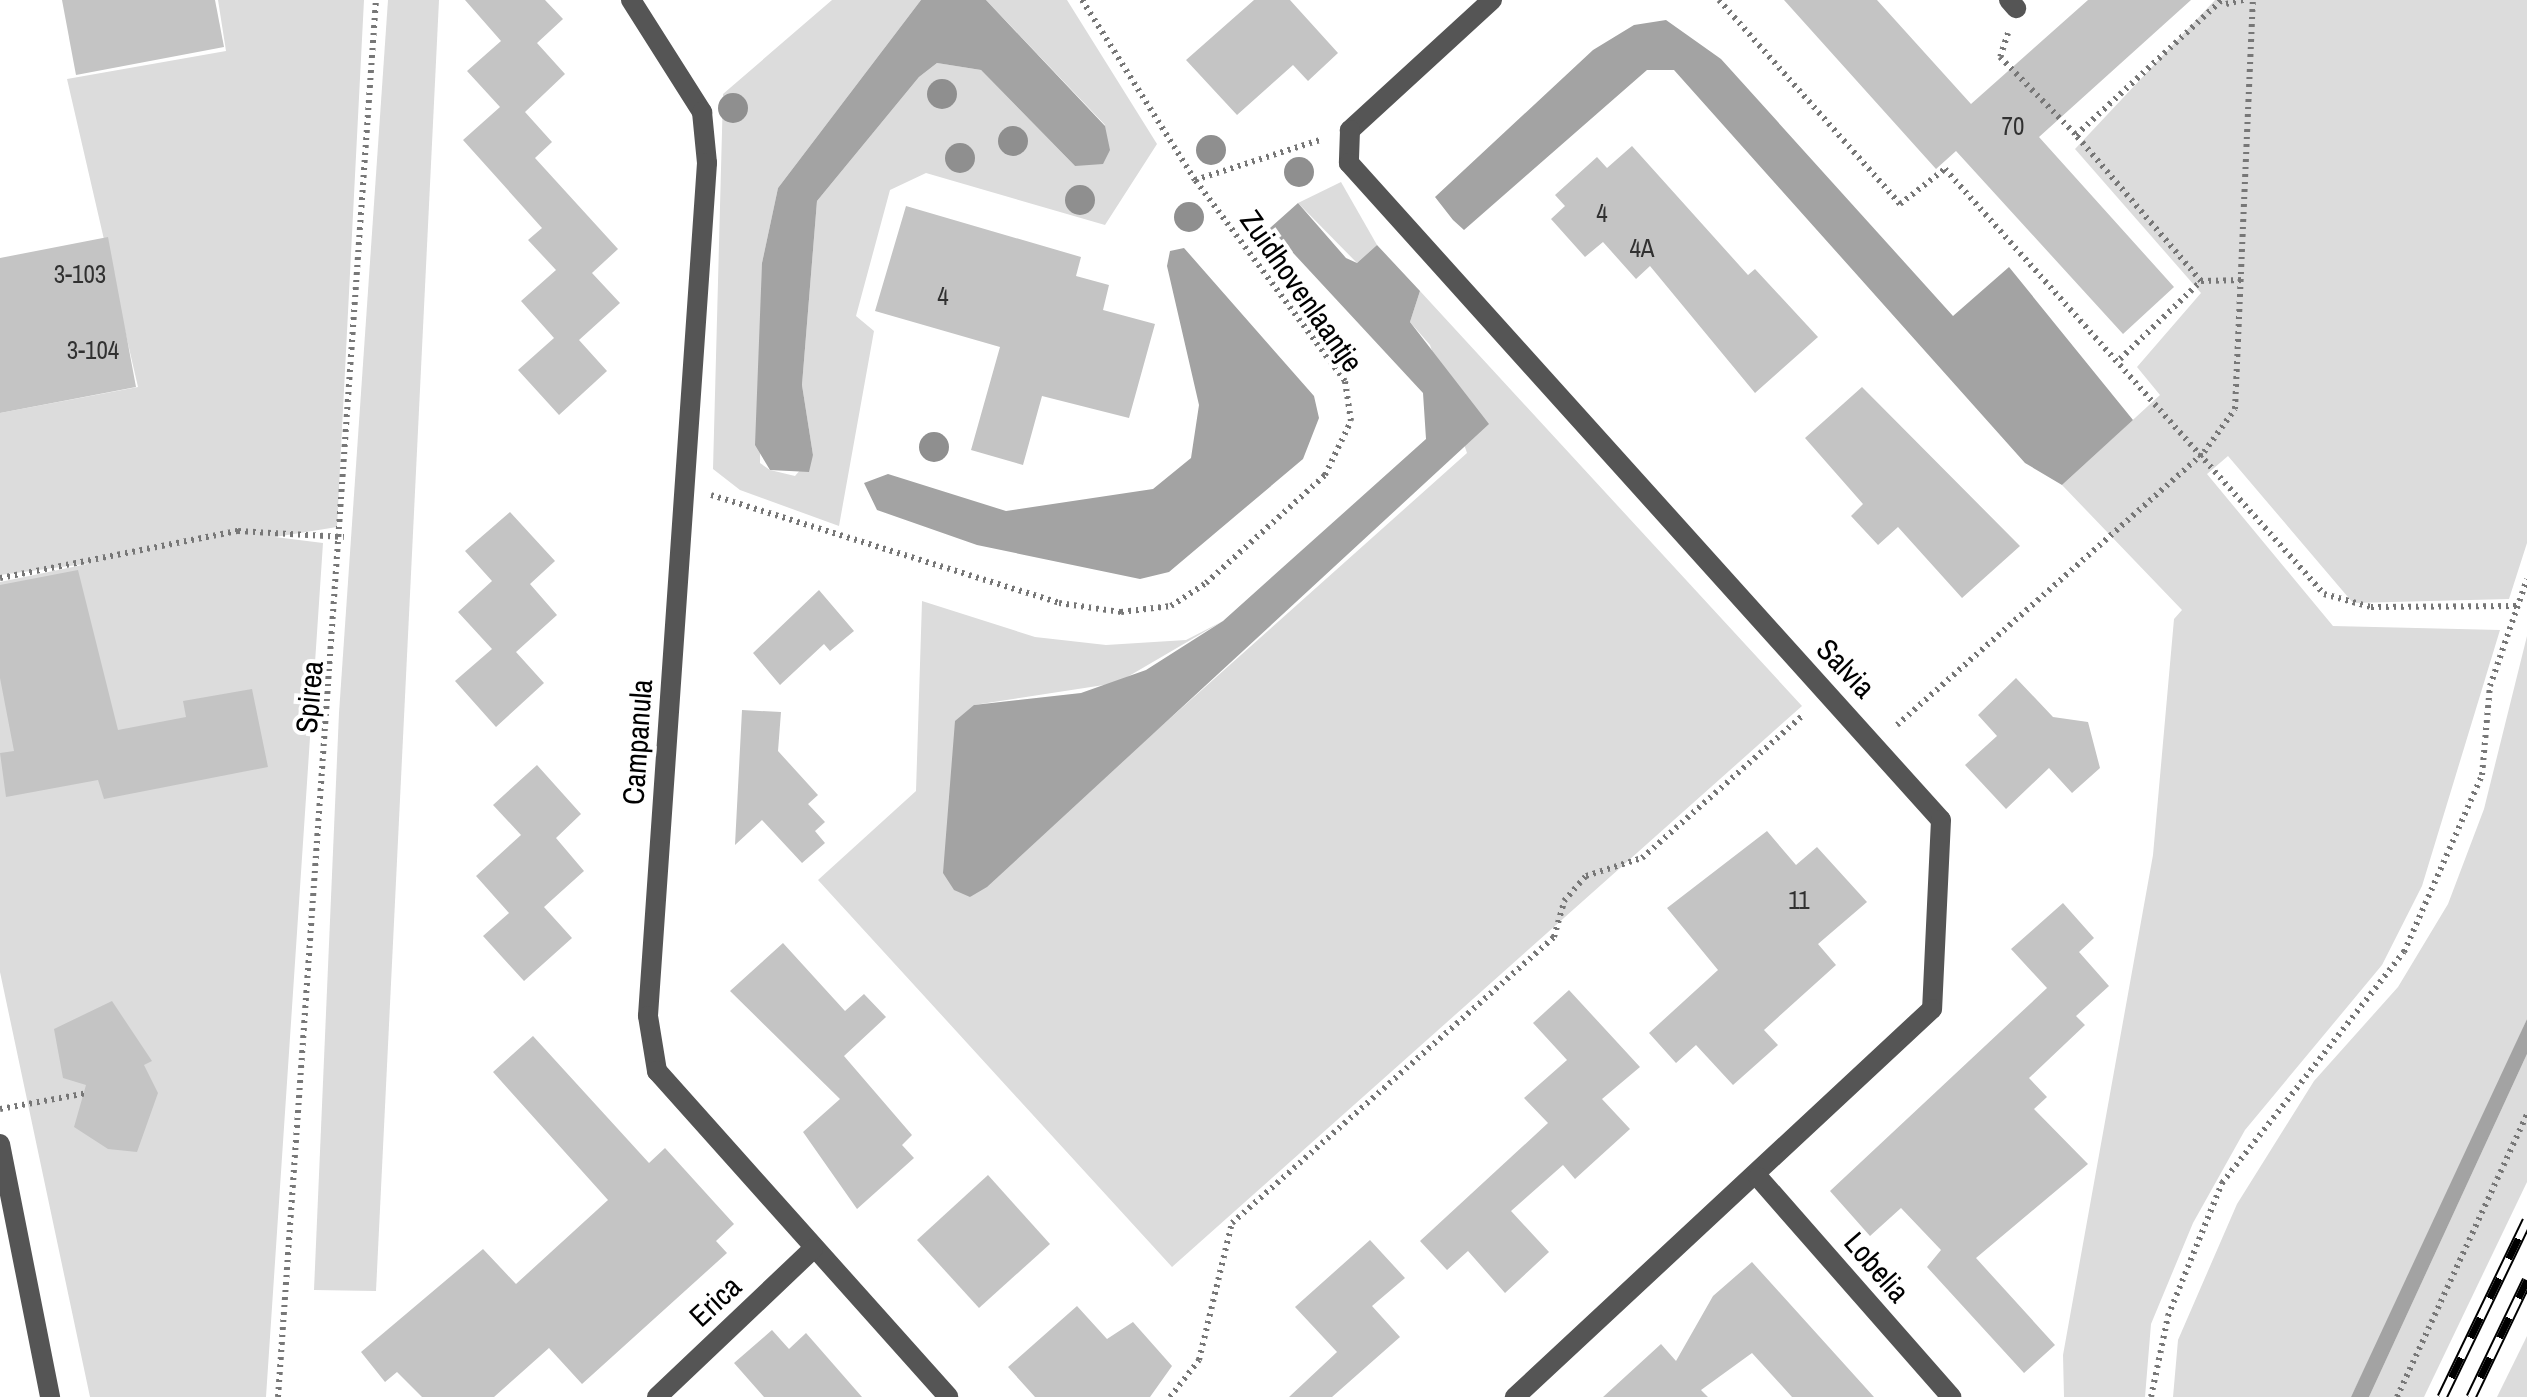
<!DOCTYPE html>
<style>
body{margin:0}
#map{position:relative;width:2527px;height:1397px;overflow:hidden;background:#fff;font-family:"Archivo Narrow",sans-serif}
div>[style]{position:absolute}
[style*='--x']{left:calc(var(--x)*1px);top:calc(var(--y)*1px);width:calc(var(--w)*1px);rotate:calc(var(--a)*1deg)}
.green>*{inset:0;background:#dcdcdc}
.water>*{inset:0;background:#a3a3a3}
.building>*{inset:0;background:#c4c4c4}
.path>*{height:6px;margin-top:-3px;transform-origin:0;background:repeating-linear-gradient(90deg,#777 0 2.5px,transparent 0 7.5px)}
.minor>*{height:20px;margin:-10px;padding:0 10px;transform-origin:10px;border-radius:10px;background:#555}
.tertiary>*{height:20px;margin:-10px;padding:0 10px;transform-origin:10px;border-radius:10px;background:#555}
.rail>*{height:11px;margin-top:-5.5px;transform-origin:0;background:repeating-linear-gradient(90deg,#fff 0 22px,#000 0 44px);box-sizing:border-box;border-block:2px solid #000}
.trees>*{width:30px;height:30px;margin:-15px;border-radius:50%;background:#8f8f8f}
span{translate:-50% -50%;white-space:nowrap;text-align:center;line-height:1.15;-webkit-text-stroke:8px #fff;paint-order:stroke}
.number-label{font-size:25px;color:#313131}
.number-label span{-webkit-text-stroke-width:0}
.street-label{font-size:30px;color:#000}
</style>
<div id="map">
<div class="green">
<div style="clip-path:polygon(218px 0,364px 0,337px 527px,275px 537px,323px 543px,266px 1397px,90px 1397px,0 972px,0 582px,92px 563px,0 575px,0 413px,138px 387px,67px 79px,226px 51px)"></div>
<div style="clip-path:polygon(388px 0,439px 0,376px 1291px,314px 1290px,339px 713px)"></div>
<div style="clip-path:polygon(832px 0,921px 0,778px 188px,762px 263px,760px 463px,770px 470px,795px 476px,813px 455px,802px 385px,817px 201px,919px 77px,937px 63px,981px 70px,1075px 166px,1105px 125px,986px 0,1067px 0,1157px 144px,1105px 225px,926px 173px,890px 190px,856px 316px,874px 331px,839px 526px,740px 490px,713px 469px,723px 94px)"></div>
<div style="clip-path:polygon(2215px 0,2527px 0,2527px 543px,2509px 599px,2353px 603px,2228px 456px,2207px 474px,2333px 626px,2500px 630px,2422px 886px,2382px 965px,2245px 1130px,2193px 1223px,2151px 1324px,2145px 1397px,2064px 1397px,2063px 1355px,2153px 855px,2174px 619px,2182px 610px,2062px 485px,2160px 395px,2137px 367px,2201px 293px,2075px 149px)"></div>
<div style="clip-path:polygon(1341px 182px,1377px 245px,1357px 263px,1298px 203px)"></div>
<div style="clip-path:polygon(1420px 291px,1802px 706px,1172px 1267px,818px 880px,916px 791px,922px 601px,1035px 637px,1106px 645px,1186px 640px,1223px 621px,1117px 683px,974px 705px,970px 897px,1467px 453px,1430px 345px,1410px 322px)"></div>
<div style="clip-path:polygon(2527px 636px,2527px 1019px,2447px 1202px,2351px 1397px,2173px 1397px,2178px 1340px,2237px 1204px,2314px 1081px,2398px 987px,2448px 904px,2484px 809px)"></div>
<div style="clip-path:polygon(2527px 1054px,2527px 1182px,2424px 1397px,2369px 1397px)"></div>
<div style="clip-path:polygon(2527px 1336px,2527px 1397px,2497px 1397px)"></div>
</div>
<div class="water">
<div style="clip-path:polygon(921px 0,986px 0,1105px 126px,1110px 150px,1103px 164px,1075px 166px,981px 70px,937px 63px,919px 77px,817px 201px,802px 385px,813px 455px,809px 472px,770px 470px,755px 445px,762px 263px,778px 188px)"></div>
<div style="clip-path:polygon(1666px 20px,1721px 59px,1953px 316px,2009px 267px,2133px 420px,2062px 485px,2025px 463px,1674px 70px,1647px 70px,1464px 230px,1453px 220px,1435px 197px,1593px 50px,1634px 25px)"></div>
<div style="clip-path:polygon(1298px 203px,1346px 258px,1357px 263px,1377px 245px,1420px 291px,1410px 322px,1489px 424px,987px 887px,970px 897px,954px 890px,943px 873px,955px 721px,974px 705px,1081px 693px,1146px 670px,1223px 621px,1426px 439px,1423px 393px,1270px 228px)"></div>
<div style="clip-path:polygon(1184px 248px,1314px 396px,1319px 418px,1303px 459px,1169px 572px,1140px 579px,977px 545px,877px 510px,864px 483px,888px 474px,1006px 511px,1153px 489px,1191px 458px,1199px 405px,1167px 266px,1170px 251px)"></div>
<div style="clip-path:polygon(2527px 1019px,2527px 1054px,2369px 1397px,2351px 1397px)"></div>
</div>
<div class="building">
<div style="clip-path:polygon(62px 0,215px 0,224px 47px,76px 75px)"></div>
<div style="clip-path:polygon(465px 0,545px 0,563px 19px,537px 43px,565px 74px,525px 112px,552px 142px,535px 158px,618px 249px,592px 273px,620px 303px,579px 340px,607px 371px,559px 415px,518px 370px,554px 338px,521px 301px,556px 270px,528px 240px,542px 228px,463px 140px,500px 107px,467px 71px,501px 41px)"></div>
<div style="clip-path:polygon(1254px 0,1290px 0,1338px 53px,1308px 81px,1293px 65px,1237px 115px,1186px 60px)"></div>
<div style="clip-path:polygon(1784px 0,1877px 0,1971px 104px,2088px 0,2191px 0,2039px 137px,2174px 287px,2123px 334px,1956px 151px,1936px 169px)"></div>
<div style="clip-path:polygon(1632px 146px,1748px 275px,1755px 269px,1818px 337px,1755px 393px,1650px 266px,1636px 279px,1603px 242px,1585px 257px,1551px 219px,1565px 206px,1555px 195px,1597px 157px,1607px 168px)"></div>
<div style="clip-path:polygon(906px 206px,1081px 257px,1076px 276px,1109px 285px,1103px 310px,1155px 324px,1129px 418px,1042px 396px,1023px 465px,971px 450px,1000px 347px,875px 311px)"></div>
<div style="clip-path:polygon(108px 237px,136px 387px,0 413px,0 258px)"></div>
<div style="clip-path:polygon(1862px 387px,2020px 546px,1962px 598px,1898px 527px,1878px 545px,1851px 516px,1863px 504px,1805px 438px)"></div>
<div style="clip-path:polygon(510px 512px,555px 561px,530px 584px,557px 615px,516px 652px,544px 683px,496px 727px,455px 681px,492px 649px,458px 612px,492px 581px,465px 551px)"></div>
<div style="clip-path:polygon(78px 570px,118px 730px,186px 717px,183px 701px,252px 689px,268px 767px,104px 799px,98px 780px,6px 797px,0 753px,14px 751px,0 678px,0 585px)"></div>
<div style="clip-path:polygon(819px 590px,854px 631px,830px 651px,824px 644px,780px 685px,753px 653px)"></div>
<div style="clip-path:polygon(2016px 678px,2053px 717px,2088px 722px,2100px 768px,2072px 793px,2049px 768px,2006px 809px,1965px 765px,1997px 736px,1978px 715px)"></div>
<div style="clip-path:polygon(742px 710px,781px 712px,778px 751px,818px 795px,808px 804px,825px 822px,815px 831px,825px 843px,802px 863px,762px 820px,735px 845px)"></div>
<div style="clip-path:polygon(537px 765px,581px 814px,556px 838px,584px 871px,544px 907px,572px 938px,524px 981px,483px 936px,509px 913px,476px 876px,521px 835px,493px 805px)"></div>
<div style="clip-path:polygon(1767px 831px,1796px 865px,1817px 847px,1867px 902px,1818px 944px,1836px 965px,1764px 1030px,1778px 1045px,1733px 1085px,1696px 1045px,1676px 1063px,1649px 1033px,1718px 970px,1667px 908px)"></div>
<div style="clip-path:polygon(2063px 903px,2094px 938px,2079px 952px,2109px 986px,2076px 1016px,2085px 1025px,2029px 1078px,2047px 1097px,2034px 1109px,2088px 1164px,1976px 1258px,2055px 1345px,2024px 1373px,1927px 1267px,1941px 1250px,1901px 1208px,1870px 1236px,1830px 1191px,2047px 988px,2011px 949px)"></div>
<div style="clip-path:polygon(783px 943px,845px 1011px,864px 994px,886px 1017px,844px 1056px,912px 1135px,902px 1145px,914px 1158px,857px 1209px,803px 1132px,840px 1099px,730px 991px)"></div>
<div style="clip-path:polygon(1569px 990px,1640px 1067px,1602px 1099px,1630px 1129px,1575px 1179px,1563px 1165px,1511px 1211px,1549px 1252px,1505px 1293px,1468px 1251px,1447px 1270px,1420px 1241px,1548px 1123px,1524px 1098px,1567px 1060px,1533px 1023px)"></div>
<div style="clip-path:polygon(112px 1001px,152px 1061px,144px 1065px,158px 1093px,137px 1152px,108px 1149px,74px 1127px,86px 1085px,63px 1078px,54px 1029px)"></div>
<div style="clip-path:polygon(533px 1036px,649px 1163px,665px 1148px,734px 1224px,716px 1241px,727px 1253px,582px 1384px,549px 1348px,494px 1397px,422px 1397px,397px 1372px,385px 1382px,361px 1352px,483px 1249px,516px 1284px,608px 1200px,493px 1072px)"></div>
<div style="clip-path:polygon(988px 1175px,1050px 1244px,979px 1308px,917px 1240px)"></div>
<div style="clip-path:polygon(1370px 1240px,1405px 1278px,1372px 1306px,1400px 1337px,1332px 1397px,1289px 1397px,1337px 1352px,1295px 1307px)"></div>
<div style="clip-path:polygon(1752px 1262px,1874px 1397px,1792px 1397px,1752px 1353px,1701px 1390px,1708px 1397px,1603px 1397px,1661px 1344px,1676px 1361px,1713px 1296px)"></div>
<div style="clip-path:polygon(1077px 1306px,1107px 1339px,1133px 1322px,1172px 1366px,1150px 1397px,1035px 1397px,1008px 1367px)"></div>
<div style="clip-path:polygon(772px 1330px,789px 1349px,806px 1333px,862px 1397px,764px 1397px,734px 1363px)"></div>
</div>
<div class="path">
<div style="--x:1719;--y:0;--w:273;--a:48.4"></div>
<div style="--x:1900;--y:204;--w:57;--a:-37.9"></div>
<div style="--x:1945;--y:169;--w:569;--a:48.27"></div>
<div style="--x:2324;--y:594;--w:49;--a:15.5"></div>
<div style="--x:2371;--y:607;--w:146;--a:-0.4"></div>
<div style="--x:2226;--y:4;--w:18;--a:-13"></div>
<div style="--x:2008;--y:33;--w:25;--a:108"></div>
<div style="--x:2000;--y:57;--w:109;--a:45.7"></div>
<div style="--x:1195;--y:180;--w:134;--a:-17.8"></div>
<div style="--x:2201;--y:281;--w:43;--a:-1.3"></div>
<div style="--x:2120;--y:359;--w:112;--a:-43.9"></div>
<div style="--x:2201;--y:281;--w:192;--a:-130.6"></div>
<div style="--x:2076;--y:135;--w:199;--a:-42.8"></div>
<div style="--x:711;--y:495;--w:364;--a:17.2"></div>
<div style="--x:1059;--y:603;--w:63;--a:8.3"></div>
<div style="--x:1121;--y:612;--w:50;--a:-6.8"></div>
<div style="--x:1171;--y:606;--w:42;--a:-33.3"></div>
<div style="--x:1206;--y:583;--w:161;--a:-42.2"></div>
<div style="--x:1325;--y:475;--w:60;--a:-64.3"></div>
<div style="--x:1351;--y:421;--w:40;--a:-98.5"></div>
<div style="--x:1345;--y:381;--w:251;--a:-126.7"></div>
<div style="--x:1195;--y:180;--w:213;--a:-122.1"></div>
<div style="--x:0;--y:578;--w:243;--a:-11.2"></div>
<div style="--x:238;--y:531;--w:106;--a:3.2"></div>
<div style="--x:1897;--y:725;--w:411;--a:-41.6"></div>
<div style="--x:2204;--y:452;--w:53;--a:-54.2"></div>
<div style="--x:2235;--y:409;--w:409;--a:-87.5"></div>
<div style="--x:0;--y:1109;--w:88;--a:-10.4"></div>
<div style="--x:278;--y:1397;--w:1400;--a:-85.99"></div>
<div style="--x:1170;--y:1397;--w:47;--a:-51.9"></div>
<div style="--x:1199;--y:1360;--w:141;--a:-76.5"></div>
<div style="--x:1232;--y:1223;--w:431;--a:-41.6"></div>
<div style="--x:1554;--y:937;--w:37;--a:-74"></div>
<div style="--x:1564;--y:901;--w:33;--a:-49"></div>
<div style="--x:1586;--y:876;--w:59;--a:-17.8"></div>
<div style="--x:1642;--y:858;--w:217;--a:-41.6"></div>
<div style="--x:2151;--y:1397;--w:83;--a:-78.1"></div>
<div style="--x:2168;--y:1316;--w:144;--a:-67.9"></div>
<div style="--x:2222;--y:1183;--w:294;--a:-51.8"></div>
<div style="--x:2404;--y:952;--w:193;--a:-66.2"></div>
<div style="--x:2482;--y:775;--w:89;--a:-84.9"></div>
<div style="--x:2490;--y:686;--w:113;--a:-70.9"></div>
<div style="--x:2397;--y:1397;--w:311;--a:-65.3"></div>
</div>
<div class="minor">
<div style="--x:631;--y:0;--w:133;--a:57.6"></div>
<div style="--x:702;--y:112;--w:51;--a:84.4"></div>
<div style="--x:707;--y:163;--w:855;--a:93.96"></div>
<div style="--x:648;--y:1016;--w:56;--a:80.7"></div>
<div style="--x:657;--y:1071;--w:437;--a:48.2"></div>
<div style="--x:1492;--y:0;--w:193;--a:137.5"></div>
<div style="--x:1350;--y:130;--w:33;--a:92"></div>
<div style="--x:1349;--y:163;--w:884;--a:47.98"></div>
<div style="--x:1941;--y:820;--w:189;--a:92.7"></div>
<div style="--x:1932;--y:1009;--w:570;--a:137.06"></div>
<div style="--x:2009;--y:0;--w:11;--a:49"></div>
<div style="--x:1758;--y:1177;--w:293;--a:48.7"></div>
<div style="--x:657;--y:1397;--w:215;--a:-43.5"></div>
</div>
<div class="tertiary">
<div style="--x:0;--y:1144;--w:258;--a:78.8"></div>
</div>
<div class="rail">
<div style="--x:2442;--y:1397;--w:196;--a:-64.3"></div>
<div style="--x:2471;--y:1397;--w:130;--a:-64.4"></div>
</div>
<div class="trees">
<div style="left:942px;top:94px"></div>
<div style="left:733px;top:108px"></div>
<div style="left:1013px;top:141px"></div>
<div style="left:1211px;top:150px"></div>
<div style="left:960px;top:158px"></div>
<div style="left:1299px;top:172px"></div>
<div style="left:1080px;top:200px"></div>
<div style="left:1189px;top:217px"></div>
<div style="left:934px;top:447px"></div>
</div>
<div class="number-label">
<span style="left:2013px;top:126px">70</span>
<span style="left:1602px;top:213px">4</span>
<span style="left:1642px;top:248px">4A</span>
<span style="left:80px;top:274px">3-103</span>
<span style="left:943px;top:296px">4</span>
<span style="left:93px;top:350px">3-104</span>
<span style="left:1799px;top:900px">11</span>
</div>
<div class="street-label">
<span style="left:1302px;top:291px;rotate:55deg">Zuidhovenlaantje</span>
<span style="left:1846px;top:668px;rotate:46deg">Salvia</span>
<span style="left:309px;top:697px;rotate:-85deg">Spirea</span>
<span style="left:637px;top:742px;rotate:-86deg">Campanula</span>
<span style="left:1877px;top:1267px;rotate:49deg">Lobelia</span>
<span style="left:715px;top:1301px;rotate:-43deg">Erica</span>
</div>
</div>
